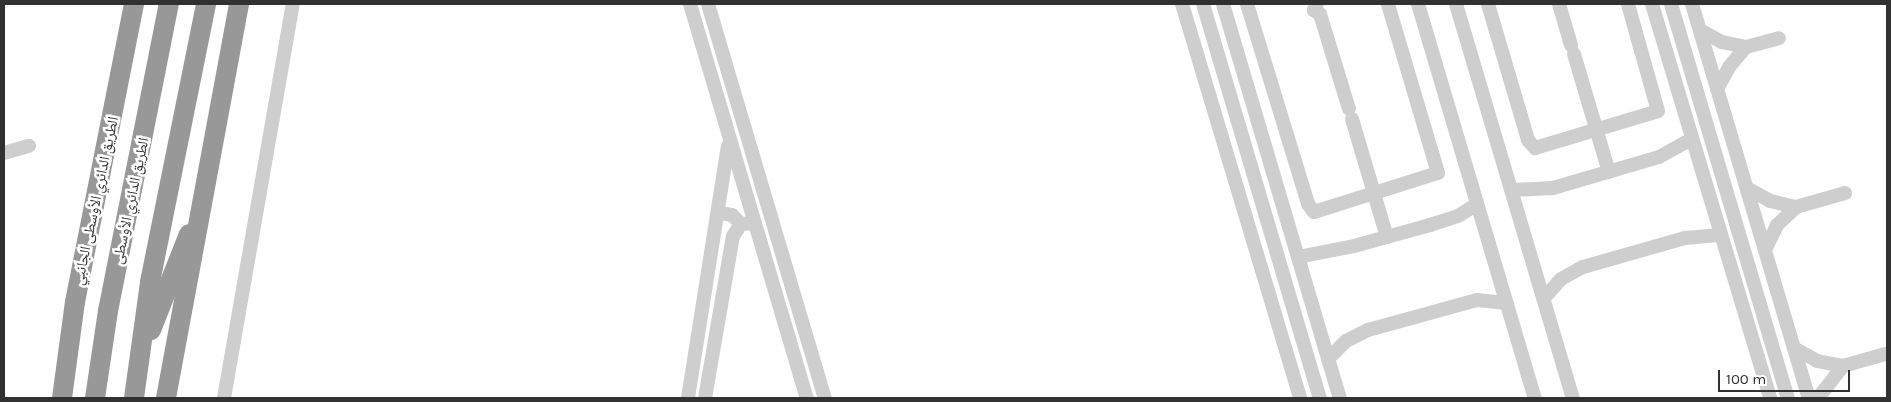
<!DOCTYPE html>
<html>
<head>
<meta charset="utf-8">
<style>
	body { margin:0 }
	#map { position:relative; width:1891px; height:402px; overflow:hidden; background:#fff; font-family:Karla,"Noto Naskh Arabic",sans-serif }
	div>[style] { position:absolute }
	.minor>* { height:14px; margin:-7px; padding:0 7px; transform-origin:7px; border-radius:7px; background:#cecece }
	.highway>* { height:20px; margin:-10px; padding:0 10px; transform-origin:10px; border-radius:10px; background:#989898 }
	span { translate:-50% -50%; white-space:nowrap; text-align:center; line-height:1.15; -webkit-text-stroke:5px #fff; paint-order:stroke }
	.street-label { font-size:15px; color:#313131 }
	.frame { position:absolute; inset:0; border:5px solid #313131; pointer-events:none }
	.scale { position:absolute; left:1718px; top:370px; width:132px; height:22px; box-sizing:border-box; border:2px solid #313131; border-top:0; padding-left:6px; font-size:15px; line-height:18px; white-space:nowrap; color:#313131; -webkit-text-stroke:4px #fff; paint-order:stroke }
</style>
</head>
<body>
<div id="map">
	<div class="minor">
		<div style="left:690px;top:4px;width:411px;rotate:73.5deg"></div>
		<div style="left:708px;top:4px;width:411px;rotate:73.5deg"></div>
		<div style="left:1182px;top:4px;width:411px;rotate:73.3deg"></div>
		<div style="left:1203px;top:4px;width:411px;rotate:73.5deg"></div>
		<div style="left:1223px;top:4px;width:411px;rotate:73.5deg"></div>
		<div style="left:1247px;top:4px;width:209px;rotate:73deg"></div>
		<div style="left:1308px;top:204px;width:10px;rotate:53deg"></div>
		<div style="left:1314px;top:212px;width:130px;rotate:-17.5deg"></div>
		<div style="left:1438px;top:173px;width:176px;rotate:-106.5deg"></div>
		<div style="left:1317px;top:4px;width:7px;rotate:117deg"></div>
		<div style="left:1314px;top:10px;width:7px;rotate:34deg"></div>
		<div style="left:1320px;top:14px;width:99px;rotate:73deg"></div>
		<div style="left:1418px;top:4px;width:411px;rotate:73.5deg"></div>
		<div style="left:1456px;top:4px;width:411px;rotate:73.5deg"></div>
		<div style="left:1488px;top:4px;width:142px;rotate:73.6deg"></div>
		<div style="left:1528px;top:140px;width:11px;rotate:49deg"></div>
		<div style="left:1535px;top:148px;width:128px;rotate:-16.7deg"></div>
		<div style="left:1658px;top:111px;width:111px;rotate:-105.7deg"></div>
		<div style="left:1559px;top:4px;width:43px;rotate:73.7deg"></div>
		<div style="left:1652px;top:4px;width:411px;rotate:73.3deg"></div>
		<div style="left:1671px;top:4px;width:411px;rotate:73.5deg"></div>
		<div style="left:1692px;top:4px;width:411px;rotate:73.5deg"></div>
		<div style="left:1700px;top:30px;width:25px;rotate:29deg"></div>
		<div style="left:1722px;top:42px;width:25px;rotate:12deg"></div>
		<div style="left:1746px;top:47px;width:34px;rotate:-15deg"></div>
		<div style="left:1574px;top:54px;width:123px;rotate:73.5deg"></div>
		<div style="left:1717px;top:89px;width:25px;rotate:-61deg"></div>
		<div style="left:1729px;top:67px;width:26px;rotate:-50deg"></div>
		<div style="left:1352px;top:119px;width:123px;rotate:73.5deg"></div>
		<div style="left:4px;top:153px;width:26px;rotate:-16deg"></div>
		<div style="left:1747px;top:188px;width:26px;rotate:29deg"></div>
		<div style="left:1770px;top:201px;width:27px;rotate:13deg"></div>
		<div style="left:1512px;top:190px;width:41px;rotate:-2.8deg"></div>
		<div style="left:1553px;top:188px;width:110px;rotate:-16.3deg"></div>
		<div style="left:1659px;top:157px;width:38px;rotate:-29deg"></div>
		<div style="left:720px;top:213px;width:12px;rotate:9deg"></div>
		<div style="left:732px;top:215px;width:13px;rotate:45deg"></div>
		<div style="left:1765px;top:250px;width:28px;rotate:-64deg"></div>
		<div style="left:1777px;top:225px;width:26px;rotate:-43deg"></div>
		<div style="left:1796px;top:207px;width:51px;rotate:-15.9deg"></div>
		<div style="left:1298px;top:257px;width:57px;rotate:-11.1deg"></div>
		<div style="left:1354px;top:246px;width:79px;rotate:-15.4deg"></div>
		<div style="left:1430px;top:225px;width:29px;rotate:-18deg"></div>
		<div style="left:1458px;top:216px;width:22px;rotate:-32deg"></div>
		<div style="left:1544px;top:298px;width:25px;rotate:-48deg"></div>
		<div style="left:1561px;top:279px;width:25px;rotate:-29deg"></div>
		<div style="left:1583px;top:267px;width:106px;rotate:-15.9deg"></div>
		<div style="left:1685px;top:238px;width:36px;rotate:-5deg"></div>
		<div style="left:1794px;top:348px;width:26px;rotate:29deg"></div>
		<div style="left:1817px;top:361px;width:26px;rotate:11deg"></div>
		<div style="left:1843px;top:366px;width:44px;rotate:-15.9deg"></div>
		<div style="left:1328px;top:359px;width:25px;rotate:-45deg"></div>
		<div style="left:1346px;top:341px;width:25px;rotate:-27deg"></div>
		<div style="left:1368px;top:330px;width:113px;rotate:-15.4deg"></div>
		<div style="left:1477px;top:300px;width:30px;rotate:6deg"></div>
		<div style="left:224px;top:398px;width:400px;rotate:-80.1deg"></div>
		<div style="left:688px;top:398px;width:255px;rotate:-81deg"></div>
		<div style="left:705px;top:398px;width:164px;rotate:-80.2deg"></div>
		<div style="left:733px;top:236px;width:14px;rotate:-56deg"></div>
		<div style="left:741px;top:224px;width:14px;rotate:-4deg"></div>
		<div style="left:1818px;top:398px;width:41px;rotate:-52deg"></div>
	</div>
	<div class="highway">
		<div style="left:151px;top:330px;width:103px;rotate:-68.4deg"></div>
		<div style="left:62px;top:398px;width:97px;rotate:-82.3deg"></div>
		<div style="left:75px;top:302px;width:304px;rotate:-78.8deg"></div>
		<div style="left:95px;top:398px;width:88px;rotate:-81.5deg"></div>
		<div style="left:108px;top:311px;width:313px;rotate:-78.8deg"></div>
		<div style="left:134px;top:398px;width:117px;rotate:-82.1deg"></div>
		<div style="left:150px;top:282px;width:284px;rotate:-78.6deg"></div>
		<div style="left:166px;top:398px;width:401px;rotate:-79.5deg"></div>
	</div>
	<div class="street-label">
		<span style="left:96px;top:201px;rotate:-78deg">الطريق الدائري الأوسطى الجانبي</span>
		<span style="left:131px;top:201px;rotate:-78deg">الطريق الدائري الأوسطى</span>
	</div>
	<div class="frame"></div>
	<div class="scale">100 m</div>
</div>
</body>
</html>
